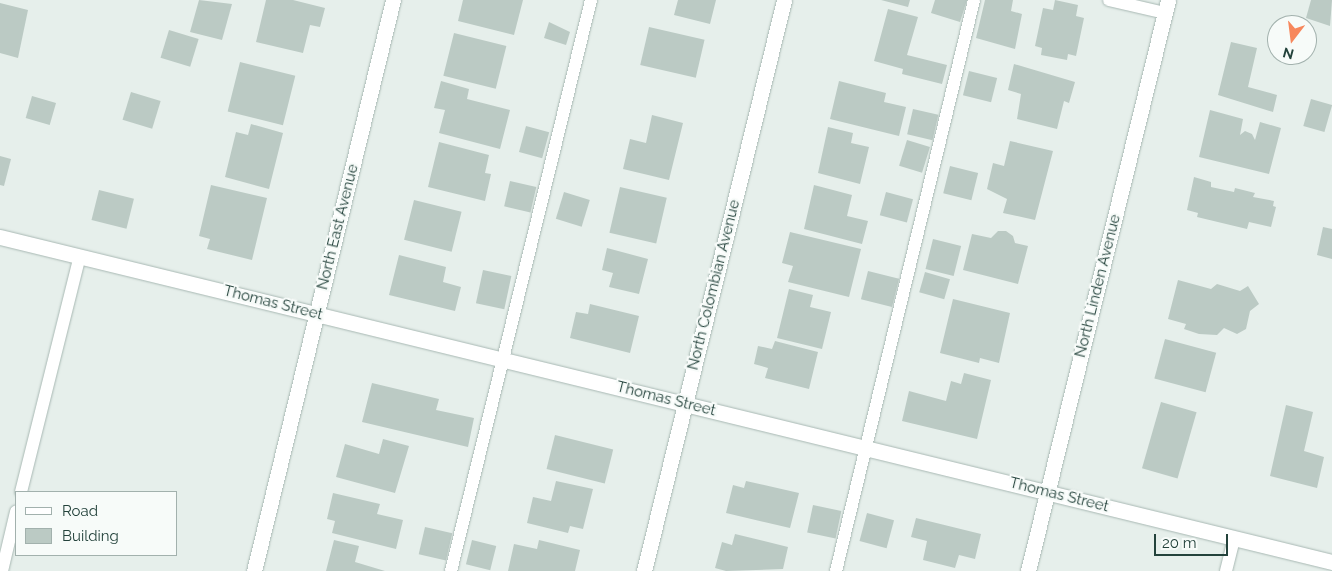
<!DOCTYPE html>
<html>
<head>
<meta charset="utf-8">
<style>
	body { margin:0 }
	#map { position:relative; width:1332px; height:571px; overflow:hidden; background:#e6efeb; font-family:Raleway,sans-serif }
	div>[style] { position:absolute }
	.building>* { inset:0; background:#bbcac4; transform-origin:0 0 }
	.roads { filter:drop-shadow(0 0 1px #a8b8b3) drop-shadow(0 0 1px #a8b8b3) }
	.service>* { height:12px; margin:-6px; padding:0 6px; transform-origin:6px; border-radius:6px; background:#fff }
	.minor>* { height:15px; margin:-7.5px; padding:0 7.5px; transform-origin:7.5px; border-radius:7.5px; background:#fff }
	span { translate:-50% -50%; white-space:nowrap; text-align:center; line-height:1.15; -webkit-text-stroke:4.5px #f7fbf9; paint-order:stroke }
	.street-label { font-size:15px; color:#23423b }
	.legend { position:absolute; left:15px; top:491px; width:162px; height:65px; box-sizing:border-box; background:#f7fbf9; border:1px solid #a2b1ad; margin:0; padding:6px 9px; list-style:none; font-size:15px; color:#23423b }
	.legend li { display:flex; align-items:center; gap:10px; height:25px }
	.legend b { width:25px; border:1px solid #a2b1ad }
	.north { position:absolute; left:1267px; top:15px; width:50px; height:50px; box-sizing:border-box; background:#f7fbf9; border:1px solid #a2b1ad; border-radius:50%; rotate:195deg; font-size:14px; font-weight:700; line-height:20px; text-align:center; color:#23423b }
	.north::after { content:''; display:block; margin:auto; width:18px; height:22px; background:#f7875c; clip-path:polygon(50% 0,100% 100%,50% 72%,0 100%) }
	.scale { position:absolute; left:1154px; top:534px; width:74px; height:22px; box-sizing:border-box; border:2px solid #23423b; border-top:0; padding-left:6px; font-size:15px; line-height:18px; white-space:nowrap; color:#23423b; -webkit-text-stroke:4px #f7fbf9; paint-order:stroke }
</style>
</head>
<body>
<div id="map">
	<div class="building">
		<div style="clip-path:polygon(199px 0,232px 4px,222px 40px,190px 32px)"></div>
		<div style="clip-path:polygon(266px 0,293px 0,325px 8px,320px 27px,310px 25px,303px 53px,256px 42px)"></div>
		<div style="clip-path:polygon(463px 0,523px 0,514px 35px,458px 21px)"></div>
		<div style="clip-path:polygon(678px 0,716px 0,710px 24px,674px 15px)"></div>
		<div style="clip-path:polygon(881px 0,910px 0,908px 7px)"></div>
		<div style="clip-path:polygon(935px 0,967px 0,960px 22px,931px 13px)"></div>
		<div style="clip-path:polygon(985px 0,1013px 0,1011px 11px,1022px 14px,1015px 49px,976px 38px)"></div>
		<div style="clip-path:polygon(1055px 0,1078px 5px,1076px 16px,1084px 18px,1076px 56px,1068px 54px,1067px 60px,1041px 55px,1042px 48px,1035px 46px,1043px 8px,1053px 10px)"></div>
		<div style="clip-path:polygon(1311px 0,1332px 0,1330px 26px,1306px 18px)"></div>
		<div style="clip-path:polygon(0 3px,28px 10px,18px 58px,0 53px)"></div>
		<div style="clip-path:polygon(888px 9px,918px 17px,907px 55px,947px 65px,942px 84px,902px 74px,903px 69px,874px 61px)"></div>
		<div style="clip-path:polygon(549px 22px,570px 32px,566px 45px,544px 38px)"></div>
		<div style="left:649px;top:27px;width:57px;height:39px;rotate:13deg"></div>
		<div style="left:169px;top:30px;width:31px;height:29px;rotate:17deg"></div>
		<div style="left:454px;top:33px;width:54px;height:44px;rotate:14deg"></div>
		<div style="clip-path:polygon(1231px 42px,1257px 48px,1248px 87px,1277px 95px,1273px 112px,1218px 95px)"></div>
		<div style="left:240px;top:62px;width:57px;height:51px;rotate:14deg"></div>
		<div style="clip-path:polygon(1014px 64px,1075px 82px,1069px 103px,1064px 101px,1057px 129px,1017px 119px,1021px 94px,1008px 90px)"></div>
		<div style="left:969px;top:71px;width:29px;height:25px;rotate:14deg"></div>
		<div style="clip-path:polygon(441px 81px,469px 89px,467px 99px,510px 110px,500px 149px,439px 133px,445px 110px,434px 108px)"></div>
		<div style="clip-path:polygon(839px 81px,886px 93px,884px 102px,906px 107px,899px 136px,830px 119px)"></div>
		<div style="left:131px;top:92px;width:31px;height:29px;rotate:17deg"></div>
		<div style="left:32px;top:96px;width:25px;height:23px;rotate:16deg"></div>
		<div style="left:1311px;top:99px;width:22px;height:28px;rotate:16deg"></div>
		<div style="left:913px;top:109px;width:26px;height:26px;rotate:13deg"></div>
		<div style="clip-path:polygon(1210px 110px,1243px 119px,1240px 135px,1245px 131px,1252px 134px,1255px 140px,1260px 122px,1281px 128px,1269px 174px,1199px 157px)"></div>
		<div style="clip-path:polygon(652px 115px,683px 123px,669px 180px,623px 169px,630px 139px,646px 143px)"></div>
		<div style="clip-path:polygon(251px 124px,283px 133px,269px 189px,225px 177px,236px 132px,248px 135px)"></div>
		<div style="left:526px;top:126px;width:24px;height:27px;rotate:15deg"></div>
		<div style="clip-path:polygon(828px 127px,853px 133px,851px 143px,869px 147px,860px 184px,818px 173px)"></div>
		<div style="left:907px;top:140px;width:24px;height:27px;rotate:17deg"></div>
		<div style="clip-path:polygon(1010px 141px,1053px 151px,1035px 220px,1003px 213px,1007px 199px,987px 189px,993px 163px,1004px 166px)"></div>
		<div style="clip-path:polygon(439px 142px,489px 155px,485px 173px,491px 174px,485px 201px,428px 187px)"></div>
		<div style="clip-path:polygon(0 156px,11px 159px,4px 186px,0 185px)"></div>
		<div style="left:950px;top:166px;width:29px;height:28px;rotate:14deg"></div>
		<div style="clip-path:polygon(1194px 177px,1211px 182px,1211px 187px,1234px 192px,1235px 188px,1255px 193px,1253px 197px,1274px 201px,1273px 206px,1276px 207px,1271px 227px,1249px 222px,1247px 229px,1197px 217px,1198px 213px,1187px 210px)"></div>
		<div style="left:510px;top:181px;width:27px;height:26px;rotate:13deg"></div>
		<div style="clip-path:polygon(211px 185px,267px 198px,252px 260px,207px 249px,210px 239px,199px 236px)"></div>
		<div style="clip-path:polygon(814px 185px,852px 195px,847px 216px,868px 221px,862px 244px,804px 229px)"></div>
		<div style="left:620px;top:187px;width:48px;height:47px;rotate:13deg"></div>
		<div style="left:99px;top:190px;width:36px;height:31px;rotate:14deg"></div>
		<div style="left:564px;top:192px;width:27px;height:28px;rotate:17deg"></div>
		<div style="left:886px;top:192px;width:28px;height:24px;rotate:15deg"></div>
		<div style="left:414px;top:200px;width:49px;height:41px;rotate:14deg"></div>
		<div style="clip-path:polygon(1323px 227px,1332px 229px,1332px 259px,1317px 255px)"></div>
		<div style="clip-path:polygon(998px 231px,1006px 231px,1013px 236px,1015px 243px,1028px 246px,1018px 284px,963px 270px,972px 234px,991px 238px)"></div>
		<div style="clip-path:polygon(790px 232px,861px 249px,849px 297px,788px 282px,793px 266px,782px 263px)"></div>
		<div style="left:933px;top:239px;width:29px;height:31px;rotate:14deg"></div>
		<div style="clip-path:polygon(607px 248px,648px 259px,639px 294px,609px 287px,613px 273px,602px 270px)"></div>
		<div style="clip-path:polygon(399px 255px,446px 267px,443px 282px,461px 287px,455px 311px,389px 295px)"></div>
		<div style="left:483px;top:270px;width:29px;height:34px;rotate:12deg"></div>
		<div style="left:868px;top:271px;width:32px;height:29px;rotate:14deg"></div>
		<div style="left:925px;top:272px;width:26px;height:21px;rotate:16deg"></div>
		<div style="clip-path:polygon(1178px 280px,1211px 289px,1217px 284px,1240px 291px,1248px 286px,1259px 304px,1250px 311px,1246px 329px,1237px 334px,1224px 328px,1217px 335px,1199px 334px,1184px 329px,1186px 324px,1168px 319px)"></div>
		<div style="clip-path:polygon(789px 289px,813px 295px,810px 307px,831px 312px,822px 349px,777px 338px)"></div>
		<div style="clip-path:polygon(953px 299px,1010px 313px,999px 363px,980px 358px,979px 363px,940px 353px)"></div>
		<div style="clip-path:polygon(590px 304px,639px 316px,630px 353px,570px 338px,576px 312px,588px 314px)"></div>
		<div style="left:1165px;top:339px;width:53px;height:41px;rotate:15deg"></div>
		<div style="clip-path:polygon(775px 341px,818px 352px,809px 389px,765px 378px,768px 368px,754px 364px,758px 346px,772px 349px)"></div>
		<div style="clip-path:polygon(964px 373px,991px 380px,977px 439px,902px 421px,909px 391px,946px 401px,951px 381px,961px 384px)"></div>
		<div style="clip-path:polygon(372px 383px,439px 399px,436px 410px,474px 418px,468px 447px,362px 422px)"></div>
		<div style="left:1161px;top:402px;width:37px;height:69px;rotate:16deg"></div>
		<div style="clip-path:polygon(1286px 405px,1313px 412px,1304px 451px,1324px 457px,1317px 488px,1270px 476px)"></div>
		<div style="left:555px;top:435px;width:60px;height:35px;rotate:14deg"></div>
		<div style="clip-path:polygon(383px 439px,409px 446px,395px 493px,336px 477px,345px 444px,379px 454px)"></div>
		<div style="clip-path:polygon(556px 481px,593px 489px,583px 529px,570px 526px,568px 533px,527px 523px,533px 497px,551px 501px)"></div>
		<div style="clip-path:polygon(746px 481px,799px 493px,790px 528px,726px 513px,733px 485px,744px 488px)"></div>
		<div style="clip-path:polygon(333px 493px,380px 504px,377px 514px,403px 520px,396px 549px,332px 533px,335px 521px,327px 519px)"></div>
		<div style="left:813px;top:505px;width:29px;height:28px;rotate:12deg"></div>
		<div style="left:867px;top:513px;width:28px;height:29px;rotate:15deg"></div>
		<div style="clip-path:polygon(916px 518px,981px 534px,975px 559px,959px 555px,955px 568px,923px 560px,927px 541px,911px 537px)"></div>
		<div style="left:425px;top:527px;width:28px;height:28px;rotate:13deg"></div>
		<div style="clip-path:polygon(735px 534px,788px 547px,783px 569px,726px 571px,715px 568px,722px 542px,732px 545px)"></div>
		<div style="clip-path:polygon(334px 540px,359px 546px,355px 562px,385px 571px,326px 571px)"></div>
		<div style="left:472px;top:540px;width:25px;height:25px;rotate:14deg"></div>
		<div style="clip-path:polygon(539px 540px,580px 550px,575px 571px,508px 571px,514px 544px,537px 549px)"></div>
	</div>
	<div class="roads">
		<div class="service">
			<div style="left:1109px;top:0;width:57px;rotate:13.1deg"></div>
			<div style="left:21px;top:492px;width:243px;rotate:-76deg"></div>
			<div style="left:2px;top:571px;width:61px;rotate:-76.7deg"></div>
			<div style="left:451px;top:571px;width:588px;rotate:-76.22deg"></div>
			<div style="left:836px;top:571px;width:587px;rotate:-76.41deg"></div>
			<div style="left:1226px;top:571px;width:34px;rotate:-76deg"></div>
		</div>
		<div class="minor">
			<div style="left:0;top:237px;width:1371px;rotate:13.71deg"></div>
			<div style="left:254px;top:571px;width:588px;rotate:-76.32deg"></div>
			<div style="left:644px;top:571px;width:588px;rotate:-76.22deg"></div>
			<div style="left:1028px;top:571px;width:588px;rotate:-76.22deg"></div>
		</div>
	</div>
	<div class="street-label">
		<span style="left:338px;top:227px;rotate:-76deg">North East Avenue</span>
		<span style="left:714px;top:285px;rotate:-76deg">North Colombian Avenue</span>
		<span style="left:1098px;top:286px;rotate:-76deg">North Linden Avenue</span>
		<span style="left:273px;top:303px;rotate:14deg">Thomas Street</span>
		<span style="left:666px;top:399px;rotate:14deg">Thomas Street</span>
		<span style="left:1059px;top:495px;rotate:14deg">Thomas Street</span>
	</div>
	<ul class="legend">
	<li><b style="height:6px;background:#fff"></b>Road</li>
	<li><b style="height:14px;background:#bbcac4"></b>Building</li>
	</ul>
	<div class="north">N</div>
	<div class="scale">20 m</div>
</div>
</body>
</html>
